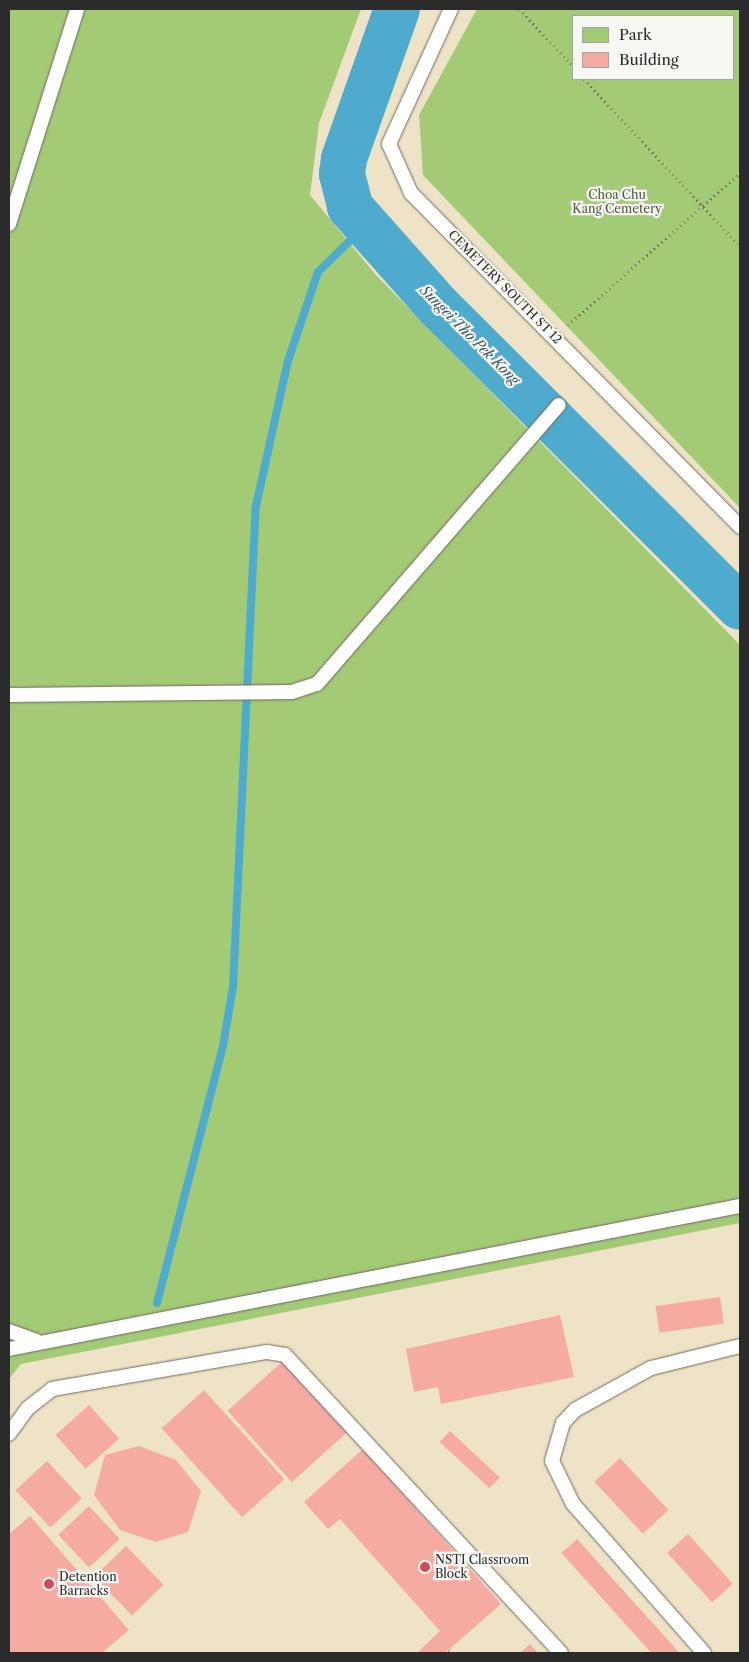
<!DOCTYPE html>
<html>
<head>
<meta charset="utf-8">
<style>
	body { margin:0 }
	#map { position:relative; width:749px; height:1662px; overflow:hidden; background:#eee3c6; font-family:"Libre Caslon Text",serif }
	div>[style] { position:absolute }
	.green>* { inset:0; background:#a3ca75 }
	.stream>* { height:8px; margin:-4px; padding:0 4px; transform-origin:4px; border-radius:4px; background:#4fabcd }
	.river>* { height:46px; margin:-23px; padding:0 23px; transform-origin:23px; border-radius:23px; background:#4fabcd }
	.building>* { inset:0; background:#f6aba2; transform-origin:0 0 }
	.path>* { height:3px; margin-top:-1.5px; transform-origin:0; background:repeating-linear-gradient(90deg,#6f6b61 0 1px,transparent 0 5px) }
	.roads { filter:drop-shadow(0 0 1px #6f6b61) drop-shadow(0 0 1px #6f6b61) }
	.service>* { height:14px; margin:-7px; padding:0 7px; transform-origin:7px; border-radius:7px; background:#fff }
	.dots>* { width:14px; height:14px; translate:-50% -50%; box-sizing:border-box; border:2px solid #f6f6f2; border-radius:50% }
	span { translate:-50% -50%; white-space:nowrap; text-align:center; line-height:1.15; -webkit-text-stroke:4.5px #f6f6f2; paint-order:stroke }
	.park-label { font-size:12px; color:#4f5b41 }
	.street-label { font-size:12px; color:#2b2b2b }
	.poi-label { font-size:12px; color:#2b2b2b }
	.left { translate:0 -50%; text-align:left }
	.water-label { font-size:14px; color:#385864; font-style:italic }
	.frame { position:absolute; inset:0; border:10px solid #2b2b2b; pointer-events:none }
	.legend { position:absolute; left:572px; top:15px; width:162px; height:65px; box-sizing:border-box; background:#f6f6f2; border:1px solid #a5a5a2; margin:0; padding:6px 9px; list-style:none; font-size:15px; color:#2b2b2b }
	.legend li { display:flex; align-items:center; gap:10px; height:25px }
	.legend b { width:25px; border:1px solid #a5a5a2 }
</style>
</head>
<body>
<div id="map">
	<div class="green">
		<div style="clip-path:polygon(9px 9px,361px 9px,319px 123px,310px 195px,376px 275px,740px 645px,740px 1223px,21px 1364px,9px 1379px)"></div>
		<div style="clip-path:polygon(evenodd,477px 9px,740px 9px,740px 508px,423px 175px,419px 115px,477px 9px,573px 16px,733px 16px,733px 79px,573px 79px,573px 16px)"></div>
	</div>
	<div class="stream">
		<div style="left:157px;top:1303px;width:265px;rotate:-75.6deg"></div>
		<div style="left:223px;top:1046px;width:60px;rotate:-80.4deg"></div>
		<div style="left:233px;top:987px;width:482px;rotate:-87.3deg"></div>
		<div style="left:256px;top:506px;width:148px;rotate:-77.6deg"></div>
		<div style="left:288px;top:361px;width:94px;rotate:-71.4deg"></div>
		<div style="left:318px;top:272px;width:66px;rotate:-44.4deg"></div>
	</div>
	<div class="river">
		<div style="left:397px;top:9px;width:159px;rotate:109.5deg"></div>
		<div style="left:344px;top:159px;width:15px;rotate:98deg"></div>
		<div style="left:342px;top:174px;width:34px;rotate:76deg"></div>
		<div style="left:350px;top:207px;width:132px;rotate:48.4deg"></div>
		<div style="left:438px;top:306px;width:426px;rotate:44.9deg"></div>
	</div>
	<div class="building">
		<div style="left:720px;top:1297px;width:27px;height:65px;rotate:82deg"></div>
		<div style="clip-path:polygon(560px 1315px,574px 1377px,441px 1404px,438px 1387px,414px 1392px,406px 1349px)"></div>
		<div style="left:284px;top:1360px;width:96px;height:76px;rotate:48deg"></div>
		<div style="left:204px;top:1390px;width:120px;height:57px;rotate:48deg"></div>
		<div style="left:89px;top:1405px;width:45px;height:45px;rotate:48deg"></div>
		<div style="left:450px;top:1431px;width:68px;height:15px;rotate:43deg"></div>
		<div style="clip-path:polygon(139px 1446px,176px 1460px,201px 1491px,188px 1532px,156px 1542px,120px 1530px,94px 1495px,105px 1455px)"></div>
		<div style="clip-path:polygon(363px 1449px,501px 1604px,445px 1653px,417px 1653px,440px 1631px,340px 1519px,328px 1529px,304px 1502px)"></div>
		<div style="left:620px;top:1458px;width:71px;height:35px;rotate:47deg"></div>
		<div style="left:47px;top:1461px;width:51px;height:43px;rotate:47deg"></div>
		<div style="left:89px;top:1506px;width:45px;height:42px;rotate:47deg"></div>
		<div style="clip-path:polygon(30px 1516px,129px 1630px,102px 1653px,9px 1653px,9px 1534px)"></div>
		<div style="left:688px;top:1534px;width:67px;height:28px;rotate:48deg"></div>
		<div style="left:577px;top:1539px;width:152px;height:21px;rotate:48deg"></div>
		<div style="left:126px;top:1546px;width:54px;height:44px;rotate:46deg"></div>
		<div style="clip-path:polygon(530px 1644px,538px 1653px,520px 1653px)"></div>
	</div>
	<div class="path">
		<div style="left:519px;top:9px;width:79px;rotate:46.5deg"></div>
		<div style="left:584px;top:79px;width:229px;rotate:47deg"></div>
		<div style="left:568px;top:325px;width:230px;rotate:-41.5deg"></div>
		<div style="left:449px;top:1650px;width:4px;rotate:45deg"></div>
	</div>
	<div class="roads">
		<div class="service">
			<div style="left:451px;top:9px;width:149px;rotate:114.7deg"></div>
			<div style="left:389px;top:144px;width:54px;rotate:65.8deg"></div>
			<div style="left:411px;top:193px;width:469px;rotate:45.4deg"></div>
			<div style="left:9px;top:224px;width:225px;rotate:-72.4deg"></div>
			<div style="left:9px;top:695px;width:283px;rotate:-0.6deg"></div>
			<div style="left:292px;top:692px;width:26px;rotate:-18deg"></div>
			<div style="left:317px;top:684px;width:369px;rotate:-49.1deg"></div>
			<div style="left:9px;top:1331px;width:29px;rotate:20deg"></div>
			<div style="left:9px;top:1349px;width:745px;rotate:-11.07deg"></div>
			<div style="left:9px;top:1434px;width:32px;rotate:-54deg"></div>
			<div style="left:28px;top:1408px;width:31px;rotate:-38deg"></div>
			<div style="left:52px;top:1389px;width:218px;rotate:-9.8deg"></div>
			<div style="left:267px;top:1352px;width:18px;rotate:9deg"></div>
			<div style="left:285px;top:1355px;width:406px;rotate:47.2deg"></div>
			<div style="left:704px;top:1653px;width:198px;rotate:-131.3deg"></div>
			<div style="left:573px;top:1504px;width:48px;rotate:-116deg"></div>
			<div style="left:552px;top:1461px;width:40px;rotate:-74deg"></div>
			<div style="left:563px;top:1423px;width:18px;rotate:-47deg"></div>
			<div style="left:575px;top:1410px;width:87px;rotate:-28.9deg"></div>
			<div style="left:651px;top:1368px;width:92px;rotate:-13.9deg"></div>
		</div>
	</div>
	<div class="dots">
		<div style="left:425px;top:1567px;background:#d1495b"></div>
		<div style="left:49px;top:1584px;background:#d1495b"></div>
	</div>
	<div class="park-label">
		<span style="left:617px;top:202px">Choa Chu<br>Kang Cemetery</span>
	</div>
	<div class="street-label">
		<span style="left:505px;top:287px;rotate:45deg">CEMETERY SOUTH ST 12</span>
	</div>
	<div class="poi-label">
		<span class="left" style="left:435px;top:1567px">NSTI Classroom<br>Block</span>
		<span class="left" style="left:59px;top:1584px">Detention<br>Barracks</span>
	</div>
	<div class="water-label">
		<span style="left:470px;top:335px;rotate:45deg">Sungei Tho Pek Kong</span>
	</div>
	<div class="frame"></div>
	<ul class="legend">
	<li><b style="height:14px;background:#a3ca75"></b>Park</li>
	<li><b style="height:14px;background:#f6aba2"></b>Building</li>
	</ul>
</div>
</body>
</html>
